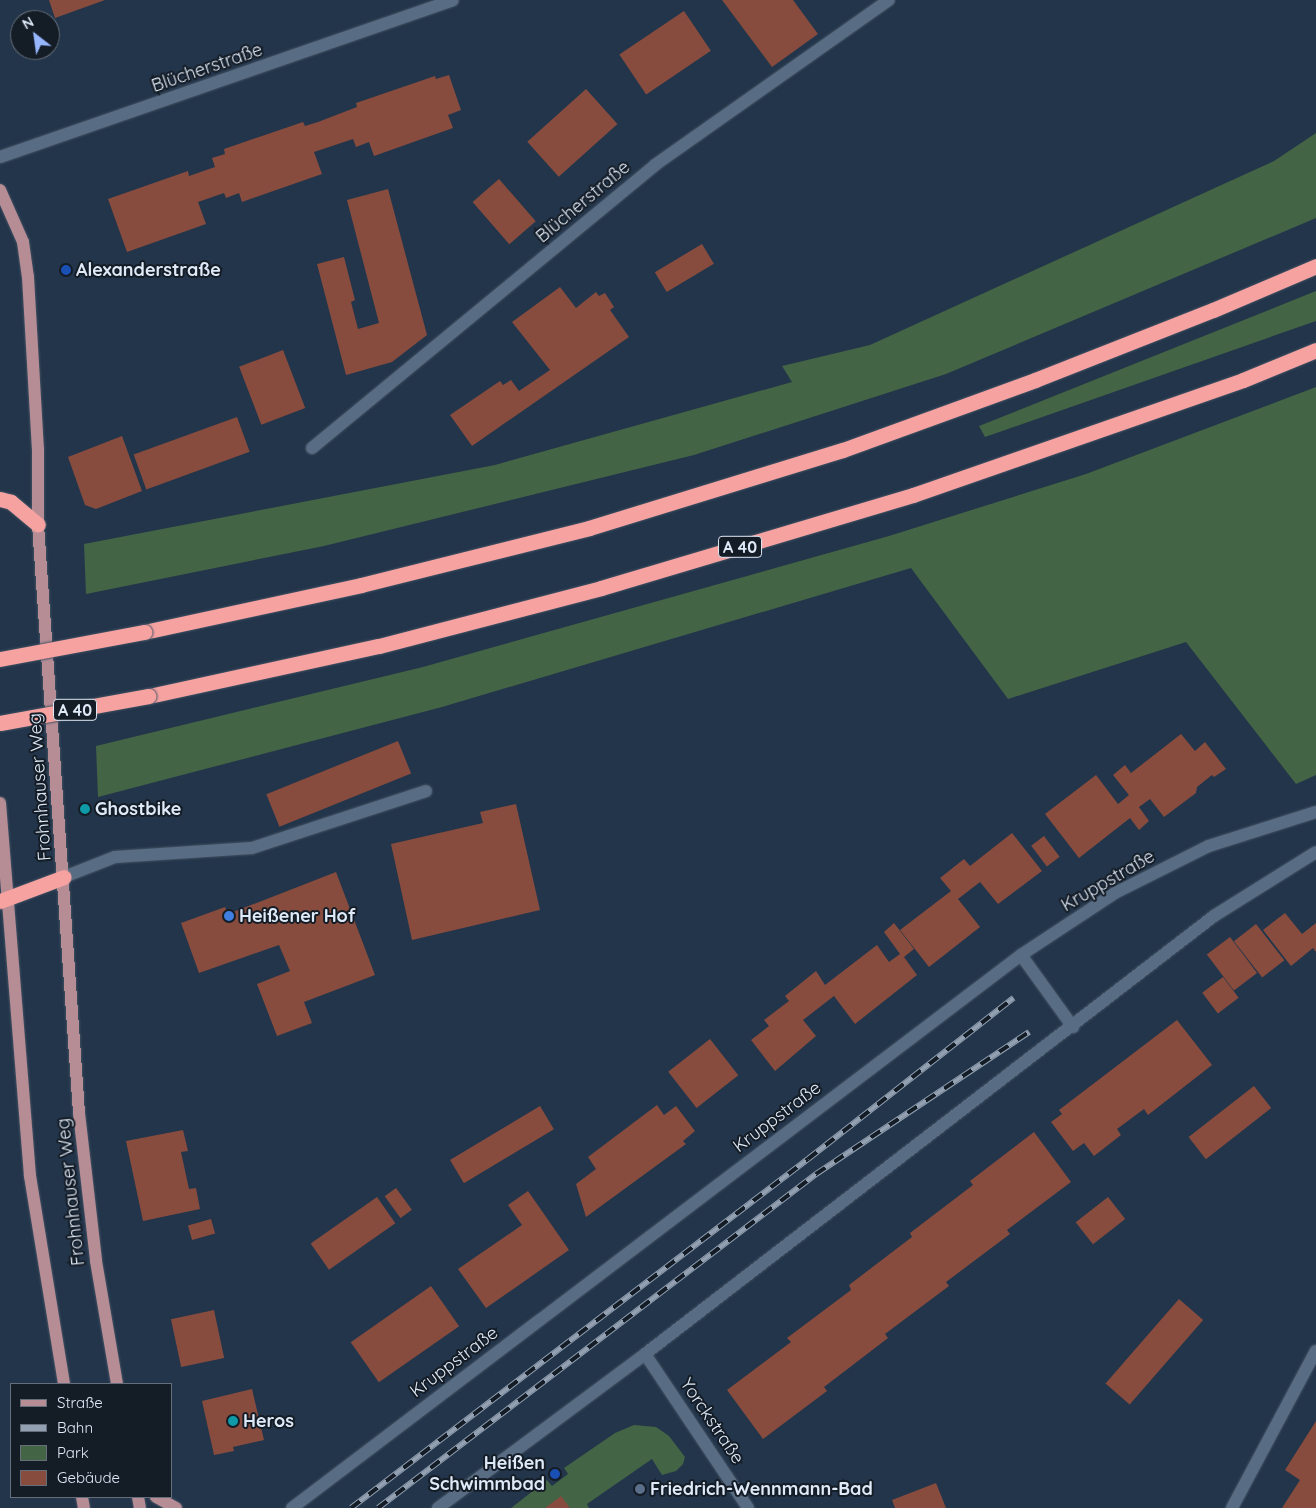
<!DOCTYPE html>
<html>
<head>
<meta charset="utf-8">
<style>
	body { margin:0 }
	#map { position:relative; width:1316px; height:1508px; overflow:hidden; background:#23354a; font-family:Quicksand,sans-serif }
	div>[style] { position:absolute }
	.green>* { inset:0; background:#436445 }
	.building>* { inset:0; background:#874c3e; transform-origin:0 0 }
	.roads { filter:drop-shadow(0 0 1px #435264) drop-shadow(0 0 1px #435264) }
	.minor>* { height:12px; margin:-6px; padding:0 6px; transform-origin:6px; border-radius:6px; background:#586c83 }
	.major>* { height:12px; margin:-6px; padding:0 6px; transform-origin:6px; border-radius:6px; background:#b68c95 }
	.highway>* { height:15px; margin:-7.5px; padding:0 7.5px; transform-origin:7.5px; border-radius:7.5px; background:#f5a2a1 }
	.rail>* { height:5.5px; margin-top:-2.75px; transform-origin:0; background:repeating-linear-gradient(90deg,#141c26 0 11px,#92a0b1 0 22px); box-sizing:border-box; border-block:1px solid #92a0b1 }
	.bridges { filter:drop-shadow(0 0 1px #435264) drop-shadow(0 0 1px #435264) }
	.highway-bridge>* { height:15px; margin:-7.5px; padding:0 7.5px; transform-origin:7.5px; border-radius:7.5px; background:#f5a2a1 }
	.dots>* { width:14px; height:14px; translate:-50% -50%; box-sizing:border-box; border:2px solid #141c26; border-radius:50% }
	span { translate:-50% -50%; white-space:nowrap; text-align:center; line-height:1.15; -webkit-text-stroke:4px #141c26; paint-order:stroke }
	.shield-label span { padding:1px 4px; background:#141c26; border:1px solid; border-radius:4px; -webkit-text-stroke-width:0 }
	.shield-label { font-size:16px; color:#dfeaf8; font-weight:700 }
	.street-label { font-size:18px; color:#dfeaf8 }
	.poi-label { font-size:18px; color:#dfeaf8; font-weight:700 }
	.left { translate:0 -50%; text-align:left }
	.right { translate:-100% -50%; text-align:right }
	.legend { position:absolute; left:10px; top:1383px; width:162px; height:115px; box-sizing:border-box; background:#141c26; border:1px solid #656e7a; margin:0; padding:6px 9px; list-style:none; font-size:15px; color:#dfeaf8 }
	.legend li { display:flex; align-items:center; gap:10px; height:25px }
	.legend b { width:25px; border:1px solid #656e7a }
	.north { position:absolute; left:10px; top:10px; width:50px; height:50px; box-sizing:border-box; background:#141c26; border:1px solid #656e7a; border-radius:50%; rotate:330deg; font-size:14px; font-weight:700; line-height:20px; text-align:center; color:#dfeaf8 }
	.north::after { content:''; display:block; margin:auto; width:18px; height:22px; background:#96b6fd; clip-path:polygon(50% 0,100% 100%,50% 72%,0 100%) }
</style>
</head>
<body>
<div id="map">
	<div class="green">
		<div style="clip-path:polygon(1316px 133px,1316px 218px,946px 374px,694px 455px,324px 546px,86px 594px,84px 544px,495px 465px,792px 382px,782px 366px,870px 345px,1274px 161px)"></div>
		<div style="clip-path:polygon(1316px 291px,1316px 321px,985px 437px,979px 426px)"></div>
		<div style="clip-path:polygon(1316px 387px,1316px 775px,1296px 784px,1186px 642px,1008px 699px,911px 568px,442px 707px,98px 797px,96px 746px,423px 667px,889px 536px,1086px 474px)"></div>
		<div style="clip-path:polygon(634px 1425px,656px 1427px,669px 1436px,685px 1457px,683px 1464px,676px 1471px,662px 1475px,652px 1459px,587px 1504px,589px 1508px,511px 1508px,547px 1480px,552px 1486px,568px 1474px,564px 1468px,615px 1433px)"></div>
	</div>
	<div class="building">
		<div style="clip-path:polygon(49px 0,105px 0,55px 18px)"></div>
		<div style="clip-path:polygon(722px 0,793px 0,818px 34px,772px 67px)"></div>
		<div style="left:684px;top:11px;width:48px;height:78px;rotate:56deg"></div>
		<div style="clip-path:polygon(449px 75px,461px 110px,448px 115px,453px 128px,374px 156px,369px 142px,356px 147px,353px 139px,314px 152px,322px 174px,242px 202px,239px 193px,226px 198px,224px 193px,198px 202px,206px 224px,127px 252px,108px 199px,188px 171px,189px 176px,215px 167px,212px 158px,225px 154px,224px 149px,303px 122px,305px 126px,318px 122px,357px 107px,356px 103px,435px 76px,436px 79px)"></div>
		<div style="left:586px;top:89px;width:47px;height:79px;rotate:48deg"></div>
		<div style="left:499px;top:179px;width:56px;height:35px;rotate:49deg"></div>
		<div style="clip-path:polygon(388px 189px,427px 335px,392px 362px,346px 375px,317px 264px,344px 257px,355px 300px,351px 302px,358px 329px,379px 323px,347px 200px)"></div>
		<div style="left:702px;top:244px;width:23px;height:55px;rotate:59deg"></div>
		<div style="clip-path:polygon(560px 287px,576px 308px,596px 292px,599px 296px,605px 293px,614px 307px,610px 310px,629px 337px,472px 446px,450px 415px,500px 381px,503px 385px,511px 380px,519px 391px,550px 370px,512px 322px)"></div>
		<div style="left:283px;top:350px;width:62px;height:47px;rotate:69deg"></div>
		<div style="left:237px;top:417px;width:37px;height:110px;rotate:70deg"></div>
		<div style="clip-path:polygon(122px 436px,142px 491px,96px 509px,85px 505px,68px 457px)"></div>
		<div style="clip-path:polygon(1181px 734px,1195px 751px,1205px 742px,1226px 769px,1214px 777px,1212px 775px,1197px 787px,1196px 793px,1164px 817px,1150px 799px,1139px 807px,1149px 821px,1139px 830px,1130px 818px,1079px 858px,1045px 814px,1096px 775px,1118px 804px,1129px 795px,1113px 775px,1125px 765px,1131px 773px)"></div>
		<div style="left:398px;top:741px;width:35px;height:142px;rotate:68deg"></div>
		<div style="clip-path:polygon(516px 804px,540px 910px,412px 940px,391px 844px,483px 823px,480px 812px)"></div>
		<div style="clip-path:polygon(1012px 833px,1042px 871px,998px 904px,980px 882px,958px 899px,980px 927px,929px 967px,900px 930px,951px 891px,940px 878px,964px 859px,970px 866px)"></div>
		<div style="left:1044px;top:836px;width:26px;height:16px;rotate:53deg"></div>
		<div style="clip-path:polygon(336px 872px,375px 975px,304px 1002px,312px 1023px,277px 1036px,257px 984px,290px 971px,279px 945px,199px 973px,181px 923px,225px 907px,228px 914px)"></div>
		<div style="clip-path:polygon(1285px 913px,1302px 934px,1316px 923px,1316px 952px,1313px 948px,1291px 966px,1263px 930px)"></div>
		<div style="clip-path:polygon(894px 923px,914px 949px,904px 957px,917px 975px,855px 1024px,834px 996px,803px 1020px,816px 1036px,775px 1071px,751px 1040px,769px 1026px,764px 1020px,789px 1001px,785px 996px,816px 971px,825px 985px,877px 945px,889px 962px,900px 954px,884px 932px)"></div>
		<div style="left:1256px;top:924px;width:46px;height:28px;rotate:52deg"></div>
		<div style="left:1230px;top:937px;width:45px;height:29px;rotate:53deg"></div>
		<div style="left:1223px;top:977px;width:26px;height:26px;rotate:53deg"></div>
		<div style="clip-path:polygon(1177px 1020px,1212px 1065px,1148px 1115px,1144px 1109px,1117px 1129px,1121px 1135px,1094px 1156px,1084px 1143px,1073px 1151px,1051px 1122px,1062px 1114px,1059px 1110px)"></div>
		<div style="left:710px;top:1039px;width:46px;height:53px;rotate:52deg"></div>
		<div style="left:1254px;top:1086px;width:28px;height:83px;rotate:52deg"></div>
		<div style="clip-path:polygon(657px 1105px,664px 1115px,676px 1106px,695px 1131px,683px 1141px,686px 1144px,586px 1217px,576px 1184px,596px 1169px,588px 1157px)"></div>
		<div style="left:540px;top:1106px;width:27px;height:105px;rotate:59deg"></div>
		<div style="clip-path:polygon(183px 1130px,188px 1151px,181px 1152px,189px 1189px,196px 1188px,200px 1209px,143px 1221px,126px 1141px)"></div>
		<div style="clip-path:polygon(1034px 1132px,1071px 1182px,1007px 1230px,1010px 1234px,946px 1282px,949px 1286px,885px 1334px,888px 1338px,824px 1387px,827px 1391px,763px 1439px,727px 1390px,791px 1342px,787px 1338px,851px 1290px,849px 1285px,912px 1237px,910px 1233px,973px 1185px,970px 1181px)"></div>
		<div style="left:396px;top:1188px;width:27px;height:14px;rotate:54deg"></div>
		<div style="clip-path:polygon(528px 1191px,569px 1250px,486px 1308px,458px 1269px,522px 1225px,508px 1205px)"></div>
		<div style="left:377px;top:1197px;width:32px;height:81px;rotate:55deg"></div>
		<div style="left:1108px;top:1197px;width:28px;height:41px;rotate:52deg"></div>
		<div style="left:211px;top:1219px;width:15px;height:24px;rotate:74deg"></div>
		<div style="left:431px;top:1286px;width:49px;height:98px;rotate:55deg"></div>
		<div style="left:1179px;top:1299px;width:32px;height:112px;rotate:41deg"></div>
		<div style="left:214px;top:1310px;width:49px;height:44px;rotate:78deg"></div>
		<div style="clip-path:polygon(252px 1389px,264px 1440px,233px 1447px,234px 1451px,214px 1455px,202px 1401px)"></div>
		<div style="clip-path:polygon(1316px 1421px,1316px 1508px,1282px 1508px,1300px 1480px,1285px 1470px)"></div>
		<div style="clip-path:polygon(936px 1483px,946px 1508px,895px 1508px,892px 1500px)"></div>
		<div style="clip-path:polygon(561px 1496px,570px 1508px,545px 1508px)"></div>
	</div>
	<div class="roads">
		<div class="minor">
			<div style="left:0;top:157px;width:479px;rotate:-19.1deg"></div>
			<div style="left:312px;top:448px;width:445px;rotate:-39.5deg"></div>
			<div style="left:655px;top:165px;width:286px;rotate:-35.2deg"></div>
			<div style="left:64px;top:877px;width:55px;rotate:-21.4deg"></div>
			<div style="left:115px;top:857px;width:137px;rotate:-3.8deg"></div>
			<div style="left:252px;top:848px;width:183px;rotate:-18.1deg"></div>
			<div style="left:1021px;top:955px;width:89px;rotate:54.2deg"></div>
			<div style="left:645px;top:1354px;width:185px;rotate:56.2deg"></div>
			<div style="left:292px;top:1508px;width:915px;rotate:-37.18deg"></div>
			<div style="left:1021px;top:955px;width:113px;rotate:-33.4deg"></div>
			<div style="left:1115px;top:893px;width:105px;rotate:-26.6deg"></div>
			<div style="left:1209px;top:846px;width:112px;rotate:-17.6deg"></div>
			<div style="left:438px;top:1508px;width:258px;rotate:-36.6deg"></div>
			<div style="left:645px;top:1354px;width:718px;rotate:-37.59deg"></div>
			<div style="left:1214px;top:916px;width:120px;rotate:-32.1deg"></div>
			<div style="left:1232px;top:1508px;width:178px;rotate:-61.9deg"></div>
		</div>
		<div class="major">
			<div style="left:0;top:190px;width:57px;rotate:66.1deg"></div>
			<div style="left:23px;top:242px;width:35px;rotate:82deg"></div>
			<div style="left:28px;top:277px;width:172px;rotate:86.7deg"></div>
			<div style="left:38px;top:449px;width:76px;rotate:90deg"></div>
			<div style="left:38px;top:525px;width:589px;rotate:86.01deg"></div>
			<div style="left:79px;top:1113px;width:149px;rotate:83.4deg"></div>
			<div style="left:96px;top:1261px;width:125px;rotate:80.3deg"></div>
			<div style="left:0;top:803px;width:374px;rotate:85.4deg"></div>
			<div style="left:30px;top:1176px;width:211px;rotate:80.7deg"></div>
			<div style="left:82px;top:1497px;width:11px;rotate:80deg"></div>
			<div style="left:138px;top:1497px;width:11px;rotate:80deg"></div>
			<div style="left:156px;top:1497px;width:23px;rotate:29deg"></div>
		</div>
		<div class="highway">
			<div style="left:0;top:499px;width:11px;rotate:15deg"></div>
			<div style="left:11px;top:502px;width:35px;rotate:40deg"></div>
			<div style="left:144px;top:632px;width:222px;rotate:-12.2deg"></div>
			<div style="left:361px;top:585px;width:235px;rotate:-14deg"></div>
			<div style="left:589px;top:528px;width:266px;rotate:-17.1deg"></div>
			<div style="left:843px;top:450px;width:204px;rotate:-20deg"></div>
			<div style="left:1035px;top:380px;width:191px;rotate:-21.5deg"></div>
			<div style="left:1213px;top:310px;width:112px;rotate:-23.1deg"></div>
			<div style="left:149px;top:696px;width:235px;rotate:-12.3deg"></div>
			<div style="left:379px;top:646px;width:229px;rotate:-14.6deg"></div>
			<div style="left:601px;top:588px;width:326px;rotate:-16.6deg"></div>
			<div style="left:913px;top:495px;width:349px;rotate:-19.2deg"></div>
			<div style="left:1243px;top:380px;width:79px;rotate:-22.3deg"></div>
			<div style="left:0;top:901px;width:68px;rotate:-20.6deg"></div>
		</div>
	</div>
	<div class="rail">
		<div style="left:351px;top:1508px;width:575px;rotate:-37.37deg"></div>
		<div style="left:808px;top:1159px;width:261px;rotate:-38.1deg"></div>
		<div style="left:378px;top:1508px;width:551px;rotate:-37.33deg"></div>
		<div style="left:816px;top:1174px;width:256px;rotate:-33.7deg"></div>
	</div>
	<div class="bridges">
		<div class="highway-bridge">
			<div style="left:0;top:659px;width:147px;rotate:-10.6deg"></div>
			<div style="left:0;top:723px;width:151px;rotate:-10.3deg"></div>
		</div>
	</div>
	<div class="dots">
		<div style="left:66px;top:270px;background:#1a4fb4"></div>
		<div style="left:85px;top:809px;background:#0f9aa8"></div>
		<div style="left:229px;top:916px;background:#3f7fe0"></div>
		<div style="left:233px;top:1421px;background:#0f9aa8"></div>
		<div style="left:555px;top:1474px;background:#1a4fb4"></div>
		<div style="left:640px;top:1489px;background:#5c6f8a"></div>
	</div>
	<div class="shield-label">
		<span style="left:740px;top:547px">A 40</span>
		<span style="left:75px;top:710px">A 40</span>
	</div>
	<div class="street-label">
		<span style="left:207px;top:68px;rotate:-19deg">Blücherstraße</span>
		<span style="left:583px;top:202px;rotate:-40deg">Blücherstraße</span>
		<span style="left:40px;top:787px;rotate:-94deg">Frohnhauser Weg</span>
		<span style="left:1108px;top:881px;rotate:-30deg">Kruppstraße</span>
		<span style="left:777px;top:1117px;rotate:-37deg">Kruppstraße</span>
		<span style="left:71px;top:1192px;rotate:-96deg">Frohnhauser Weg</span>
		<span style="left:454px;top:1362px;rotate:-37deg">Kruppstraße</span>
		<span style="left:712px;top:1421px;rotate:56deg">Yorckstraße</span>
	</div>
	<div class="poi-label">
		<span class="left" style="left:76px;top:270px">Alexanderstraße</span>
		<span class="left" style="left:95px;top:809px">Ghostbike</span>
		<span class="left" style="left:239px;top:916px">Heißener Hof</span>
		<span class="left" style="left:243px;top:1421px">Heros</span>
		<span class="right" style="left:545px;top:1474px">Heißen<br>Schwimmbad</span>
		<span class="left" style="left:650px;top:1489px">Friedrich-Wennmann-Bad</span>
	</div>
	<ul class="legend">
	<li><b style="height:6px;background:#b68c95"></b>Straße</li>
	<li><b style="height:6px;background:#92a0b1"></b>Bahn</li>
	<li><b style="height:14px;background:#436445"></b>Park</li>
	<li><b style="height:14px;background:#874c3e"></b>Gebäude</li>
	</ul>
	<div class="north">N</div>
</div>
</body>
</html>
